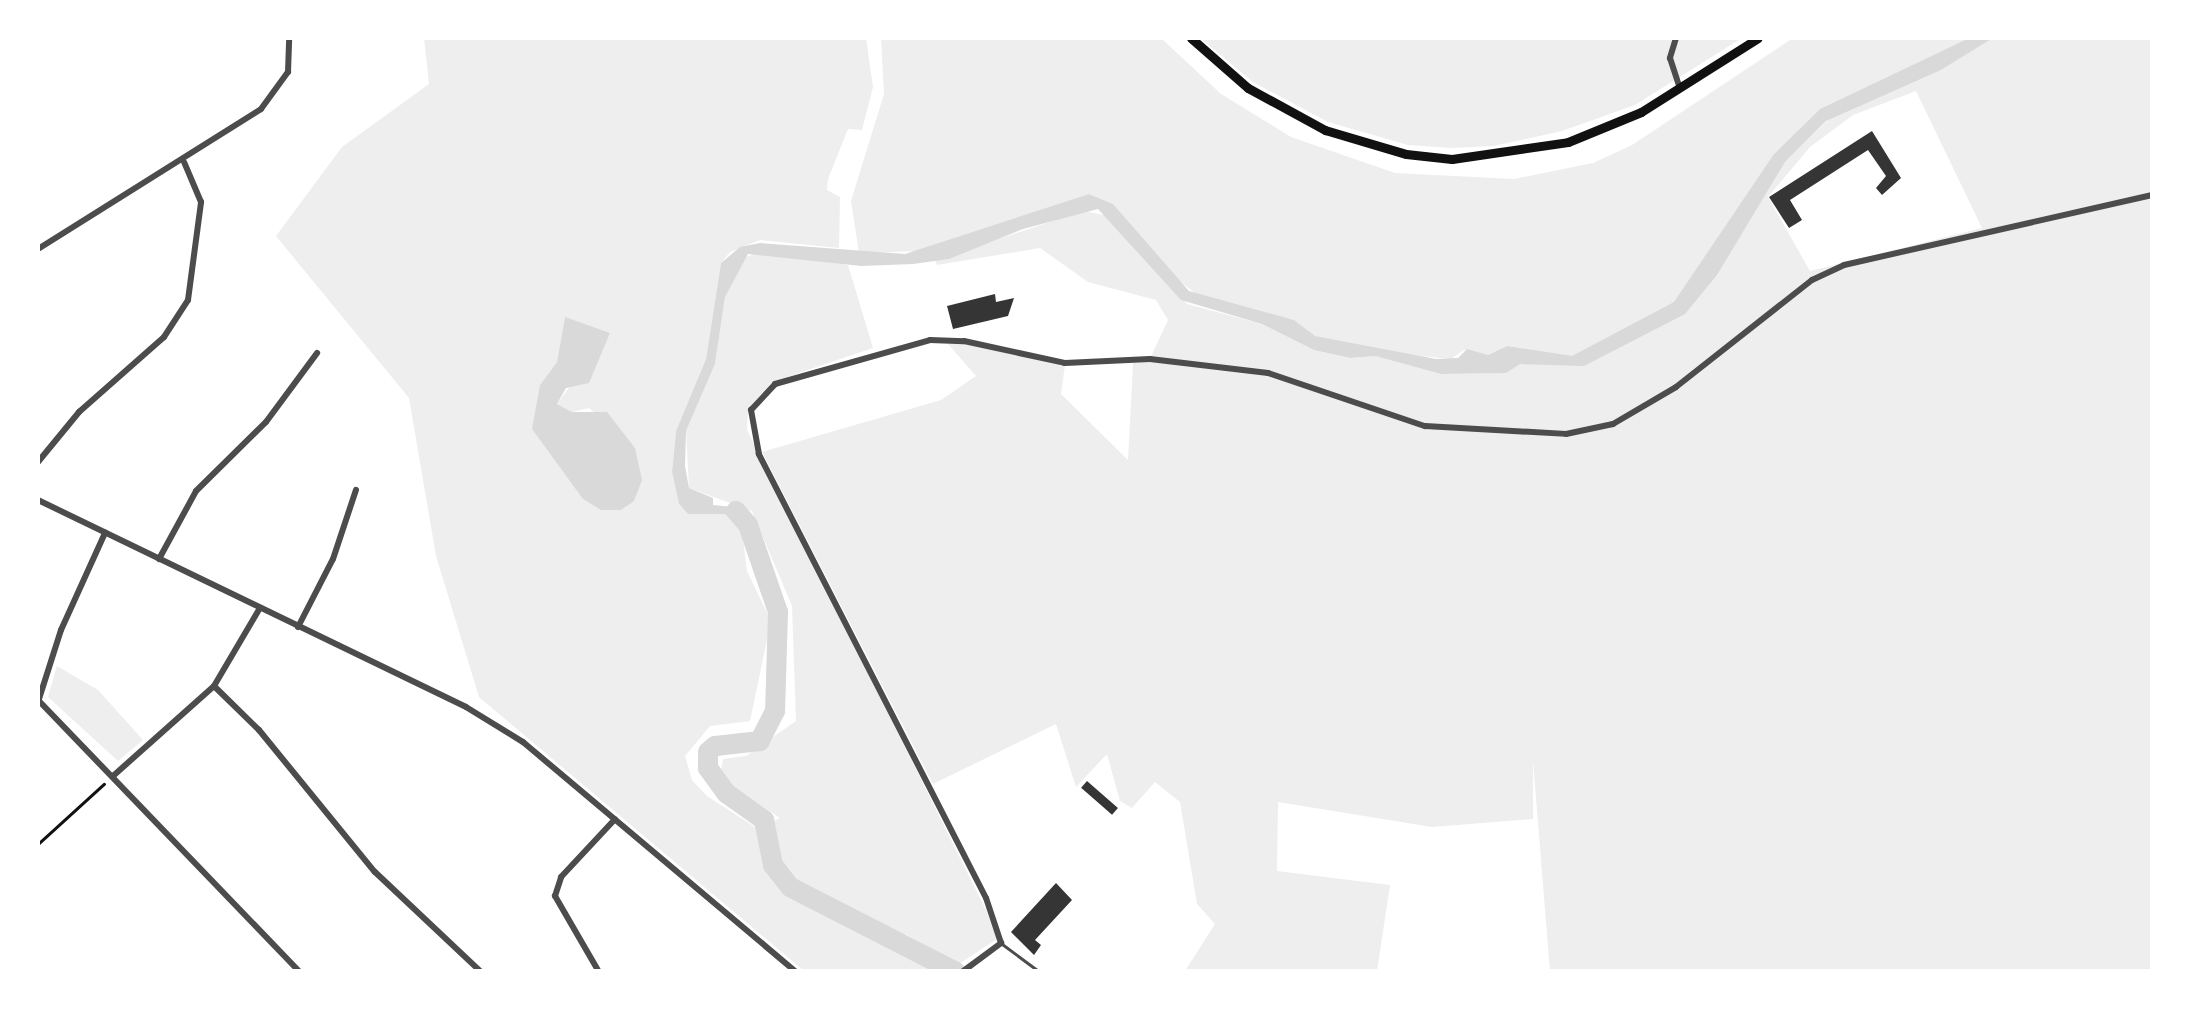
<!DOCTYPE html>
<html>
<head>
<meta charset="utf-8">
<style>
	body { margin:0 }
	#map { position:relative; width:2190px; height:1009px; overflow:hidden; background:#fff; font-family:Mulish,sans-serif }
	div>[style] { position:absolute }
	.green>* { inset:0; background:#eee }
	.water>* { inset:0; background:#d9d9d9 }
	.river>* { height:20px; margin:-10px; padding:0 10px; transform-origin:10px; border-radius:10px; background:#d9d9d9 }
	.building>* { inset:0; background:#353535; transform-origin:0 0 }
	.path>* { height:2.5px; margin:-1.25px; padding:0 1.25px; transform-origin:1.25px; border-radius:1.25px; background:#111 }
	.service>* { height:2.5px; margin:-1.25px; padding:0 1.25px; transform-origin:1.25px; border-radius:1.25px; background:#4c4c4c }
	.minor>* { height:6px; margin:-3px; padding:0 3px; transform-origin:3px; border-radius:3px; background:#4c4c4c }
	.primary>* { height:9px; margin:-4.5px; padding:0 4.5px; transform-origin:4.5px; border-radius:4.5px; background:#111 }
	span { translate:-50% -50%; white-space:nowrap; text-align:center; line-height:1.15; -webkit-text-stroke:10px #fff; paint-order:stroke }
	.frame { position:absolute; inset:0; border:40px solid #fff; pointer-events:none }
</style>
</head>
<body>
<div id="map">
	<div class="green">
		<div style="clip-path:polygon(evenodd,424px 38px,866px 38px,873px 87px,862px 130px,848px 129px,828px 179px,827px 190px,840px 197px,839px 248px,760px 240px,730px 252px,721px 263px,706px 359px,676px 431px,672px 472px,679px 504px,688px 514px,725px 514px,741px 522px,747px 571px,771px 621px,750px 721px,710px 726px,685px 756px,692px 780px,707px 796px,758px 829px,780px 818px,724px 781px,721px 771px,723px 759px,746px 756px,796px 721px,792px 606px,752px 511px,689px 488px,686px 431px,715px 364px,725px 297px,742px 258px,762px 252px,848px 265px,873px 348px,772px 382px,748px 409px,747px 430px,986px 910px,997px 939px,959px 964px,905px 934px,897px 945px,940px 971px,804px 971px,479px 697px,436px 556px,409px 398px,276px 236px,342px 147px,429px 84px,424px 38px,565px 318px,609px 333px,557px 404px,572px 412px,589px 408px,635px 448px,583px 499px,540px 385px,557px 362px,565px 318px)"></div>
		<div style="clip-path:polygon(evenodd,881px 38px,1161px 38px,1221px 94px,1291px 137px,1395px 173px,1514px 179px,1593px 163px,1632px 145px,1793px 38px,1969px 38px,1820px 109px,1774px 154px,1785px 162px,1830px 118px,1941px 70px,1993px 38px,2152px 38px,2152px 971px,1550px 971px,1533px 761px,1533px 819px,1432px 827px,1278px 802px,1277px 871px,1390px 885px,1377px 971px,1185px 971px,1215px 924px,1197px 904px,1180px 802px,1155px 782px,1132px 808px,1120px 801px,1107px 754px,1076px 787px,1056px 724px,933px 784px,762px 452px,941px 400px,976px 376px,948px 344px,964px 344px,1065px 365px,1061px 394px,1128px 460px,1133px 363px,1149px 361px,1168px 320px,1156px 300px,1088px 282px,1040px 248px,937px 265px,935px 260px,1083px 211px,1110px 216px,1187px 304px,1262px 324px,1314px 350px,1350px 358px,1375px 356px,1441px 374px,1496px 373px,1518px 349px,1507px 346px,1488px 355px,1464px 350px,1451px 359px,1401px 354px,1314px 336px,1294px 320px,1196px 294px,1171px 274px,1113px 204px,1089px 194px,919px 251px,859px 253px,851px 201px,884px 94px,881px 38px,1916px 91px,1982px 228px,1810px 271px,1768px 197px,1810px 147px,1853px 115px,1916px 91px)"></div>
		<div style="clip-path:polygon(1200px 38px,1742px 38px,1635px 105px,1562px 131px,1494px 146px,1451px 148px,1408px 145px,1328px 122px,1253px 82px)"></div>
		<div style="clip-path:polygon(57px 666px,98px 690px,143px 740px,118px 761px,48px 697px)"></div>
	</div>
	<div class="water">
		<div style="clip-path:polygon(1969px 38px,1993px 38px,1941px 70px,1826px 121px,1785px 162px,1717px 275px,1685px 314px,1584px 366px,1520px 364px,1506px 373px,1441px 374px,1375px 356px,1350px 358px,1314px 350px,1262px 324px,1181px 300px,1098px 209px,1023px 229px,949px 259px,913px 264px,861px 266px,748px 254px,725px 297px,715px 364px,686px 431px,685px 466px,689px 488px,713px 498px,713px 505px,743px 508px,756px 529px,745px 531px,725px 514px,688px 514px,679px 504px,672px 472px,676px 431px,706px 359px,721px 263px,740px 247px,760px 243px,905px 254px,1089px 194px,1113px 204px,1189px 291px,1294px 320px,1315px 336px,1436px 359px,1458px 358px,1467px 349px,1488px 355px,1507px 346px,1572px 356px,1674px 302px,1774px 154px,1820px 109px)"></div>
		<div style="clip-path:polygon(565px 317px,610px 333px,589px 383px,566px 388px,557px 404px,572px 412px,607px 412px,635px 448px,642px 480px,634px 501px,621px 510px,601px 510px,583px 499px,532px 429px,540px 385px,557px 362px)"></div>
	</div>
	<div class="river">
		<div style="left:736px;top:511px;width:18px;rotate:49deg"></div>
		<div style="left:748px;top:525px;width:92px;rotate:71deg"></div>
		<div style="left:778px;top:612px;width:99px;rotate:91.7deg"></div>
		<div style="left:775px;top:711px;width:34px;rotate:117deg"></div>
		<div style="left:760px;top:741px;width:45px;rotate:173.7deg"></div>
		<div style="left:715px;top:746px;width:9px;rotate:139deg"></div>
		<div style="left:708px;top:752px;width:16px;rotate:90deg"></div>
		<div style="left:708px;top:768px;width:31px;rotate:54deg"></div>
		<div style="left:726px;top:793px;width:47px;rotate:35.4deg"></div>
		<div style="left:764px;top:820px;width:46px;rotate:78.7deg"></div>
		<div style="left:773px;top:865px;width:28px;rotate:52deg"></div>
		<div style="left:790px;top:887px;width:186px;rotate:27.1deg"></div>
	</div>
	<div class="building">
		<div style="clip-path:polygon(1872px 131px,1901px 178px,1882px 195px,1876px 188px,1886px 176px,1868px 150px,1790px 200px,1802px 220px,1789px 228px,1769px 197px)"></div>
		<div style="clip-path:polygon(995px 294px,996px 302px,1014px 298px,1008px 316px,953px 329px,947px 306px)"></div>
		<div style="left:1087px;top:781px;width:41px;height:9px;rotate:41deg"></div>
		<div style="clip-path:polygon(1056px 883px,1072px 900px,1035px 940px,1041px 945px,1034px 955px,1011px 932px)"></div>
	</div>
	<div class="path">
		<div style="left:38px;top:844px;width:89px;rotate:-42.3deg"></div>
	</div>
	<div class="service">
		<div style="left:1001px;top:943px;width:49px;rotate:36.6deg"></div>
	</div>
	<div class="minor">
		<div style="left:1676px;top:38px;width:21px;rotate:107deg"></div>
		<div style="left:1670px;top:58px;width:32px;rotate:72deg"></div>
		<div style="left:38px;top:249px;width:263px;rotate:-32.1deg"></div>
		<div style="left:261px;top:109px;width:46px;rotate:-53.9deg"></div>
		<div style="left:288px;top:72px;width:34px;rotate:-88deg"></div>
		<div style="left:38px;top:462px;width:65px;rotate:-50.6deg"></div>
		<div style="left:79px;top:412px;width:113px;rotate:-41.4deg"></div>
		<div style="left:164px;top:337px;width:44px;rotate:-57deg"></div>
		<div style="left:188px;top:300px;width:99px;rotate:-82.4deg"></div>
		<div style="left:201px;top:202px;width:43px;rotate:-113deg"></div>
		<div style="left:38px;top:500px;width:475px;rotate:25.8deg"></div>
		<div style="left:466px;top:707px;width:67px;rotate:31.6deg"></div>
		<div style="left:523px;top:742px;width:357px;rotate:40.1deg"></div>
		<div style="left:159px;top:559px;width:77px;rotate:-61.4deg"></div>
		<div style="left:196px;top:491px;width:98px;rotate:-44.6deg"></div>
		<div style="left:266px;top:422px;width:86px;rotate:-53.5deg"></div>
		<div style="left:298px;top:627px;width:76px;rotate:-62.8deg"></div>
		<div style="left:333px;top:559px;width:73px;rotate:-71.6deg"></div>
		<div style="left:214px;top:686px;width:63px;rotate:44.4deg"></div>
		<div style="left:259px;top:730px;width:183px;rotate:50.8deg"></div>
		<div style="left:375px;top:872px;width:146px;rotate:43.3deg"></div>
		<div style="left:38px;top:702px;width:76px;rotate:-72.3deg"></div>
		<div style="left:61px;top:630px;width:107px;rotate:-65.6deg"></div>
		<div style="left:40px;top:702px;width:375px;rotate:46.1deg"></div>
		<div style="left:113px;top:776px;width:135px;rotate:-41.7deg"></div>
		<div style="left:214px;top:686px;width:91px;rotate:-59.5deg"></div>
		<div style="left:599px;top:972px;width:88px;rotate:-120.1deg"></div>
		<div style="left:555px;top:896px;width:20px;rotate:-72deg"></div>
		<div style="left:561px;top:877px;width:79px;rotate:-47deg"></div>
		<div style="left:962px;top:972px;width:49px;rotate:-36.6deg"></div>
		<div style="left:1001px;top:943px;width:47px;rotate:-108.4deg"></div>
		<div style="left:986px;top:898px;width:499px;rotate:-117.1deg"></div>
		<div style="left:759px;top:454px;width:45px;rotate:-100.3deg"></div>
		<div style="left:751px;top:410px;width:35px;rotate:-47deg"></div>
		<div style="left:775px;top:384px;width:161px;rotate:-15.8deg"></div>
		<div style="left:930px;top:340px;width:34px;rotate:2deg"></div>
		<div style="left:964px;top:341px;width:103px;rotate:12.3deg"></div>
		<div style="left:1065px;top:363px;width:85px;rotate:-2.7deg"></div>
		<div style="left:1150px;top:359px;width:119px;rotate:6.8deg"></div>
		<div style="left:1268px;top:373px;width:166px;rotate:18.7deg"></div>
		<div style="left:1425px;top:426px;width:141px;rotate:3.2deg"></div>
		<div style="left:1566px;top:434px;width:48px;rotate:-12deg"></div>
		<div style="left:1613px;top:424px;width:73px;rotate:-30.4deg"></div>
		<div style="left:1676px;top:387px;width:173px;rotate:-38.2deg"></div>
		<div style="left:1812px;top:280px;width:35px;rotate:-25deg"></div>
		<div style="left:1844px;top:265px;width:316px;rotate:-12.8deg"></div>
	</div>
	<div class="primary">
		<div style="left:1191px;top:38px;width:76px;rotate:41.3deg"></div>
		<div style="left:1248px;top:88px;width:88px;rotate:28.6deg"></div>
		<div style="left:1325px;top:130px;width:84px;rotate:16.5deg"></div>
		<div style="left:1406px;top:154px;width:46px;rotate:6.2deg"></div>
		<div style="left:1452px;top:159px;width:117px;rotate:-8.3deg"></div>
		<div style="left:1568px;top:142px;width:79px;rotate:-22.3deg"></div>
		<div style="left:1641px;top:112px;width:138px;rotate:-32.3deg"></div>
	</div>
	<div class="frame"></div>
</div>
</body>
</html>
